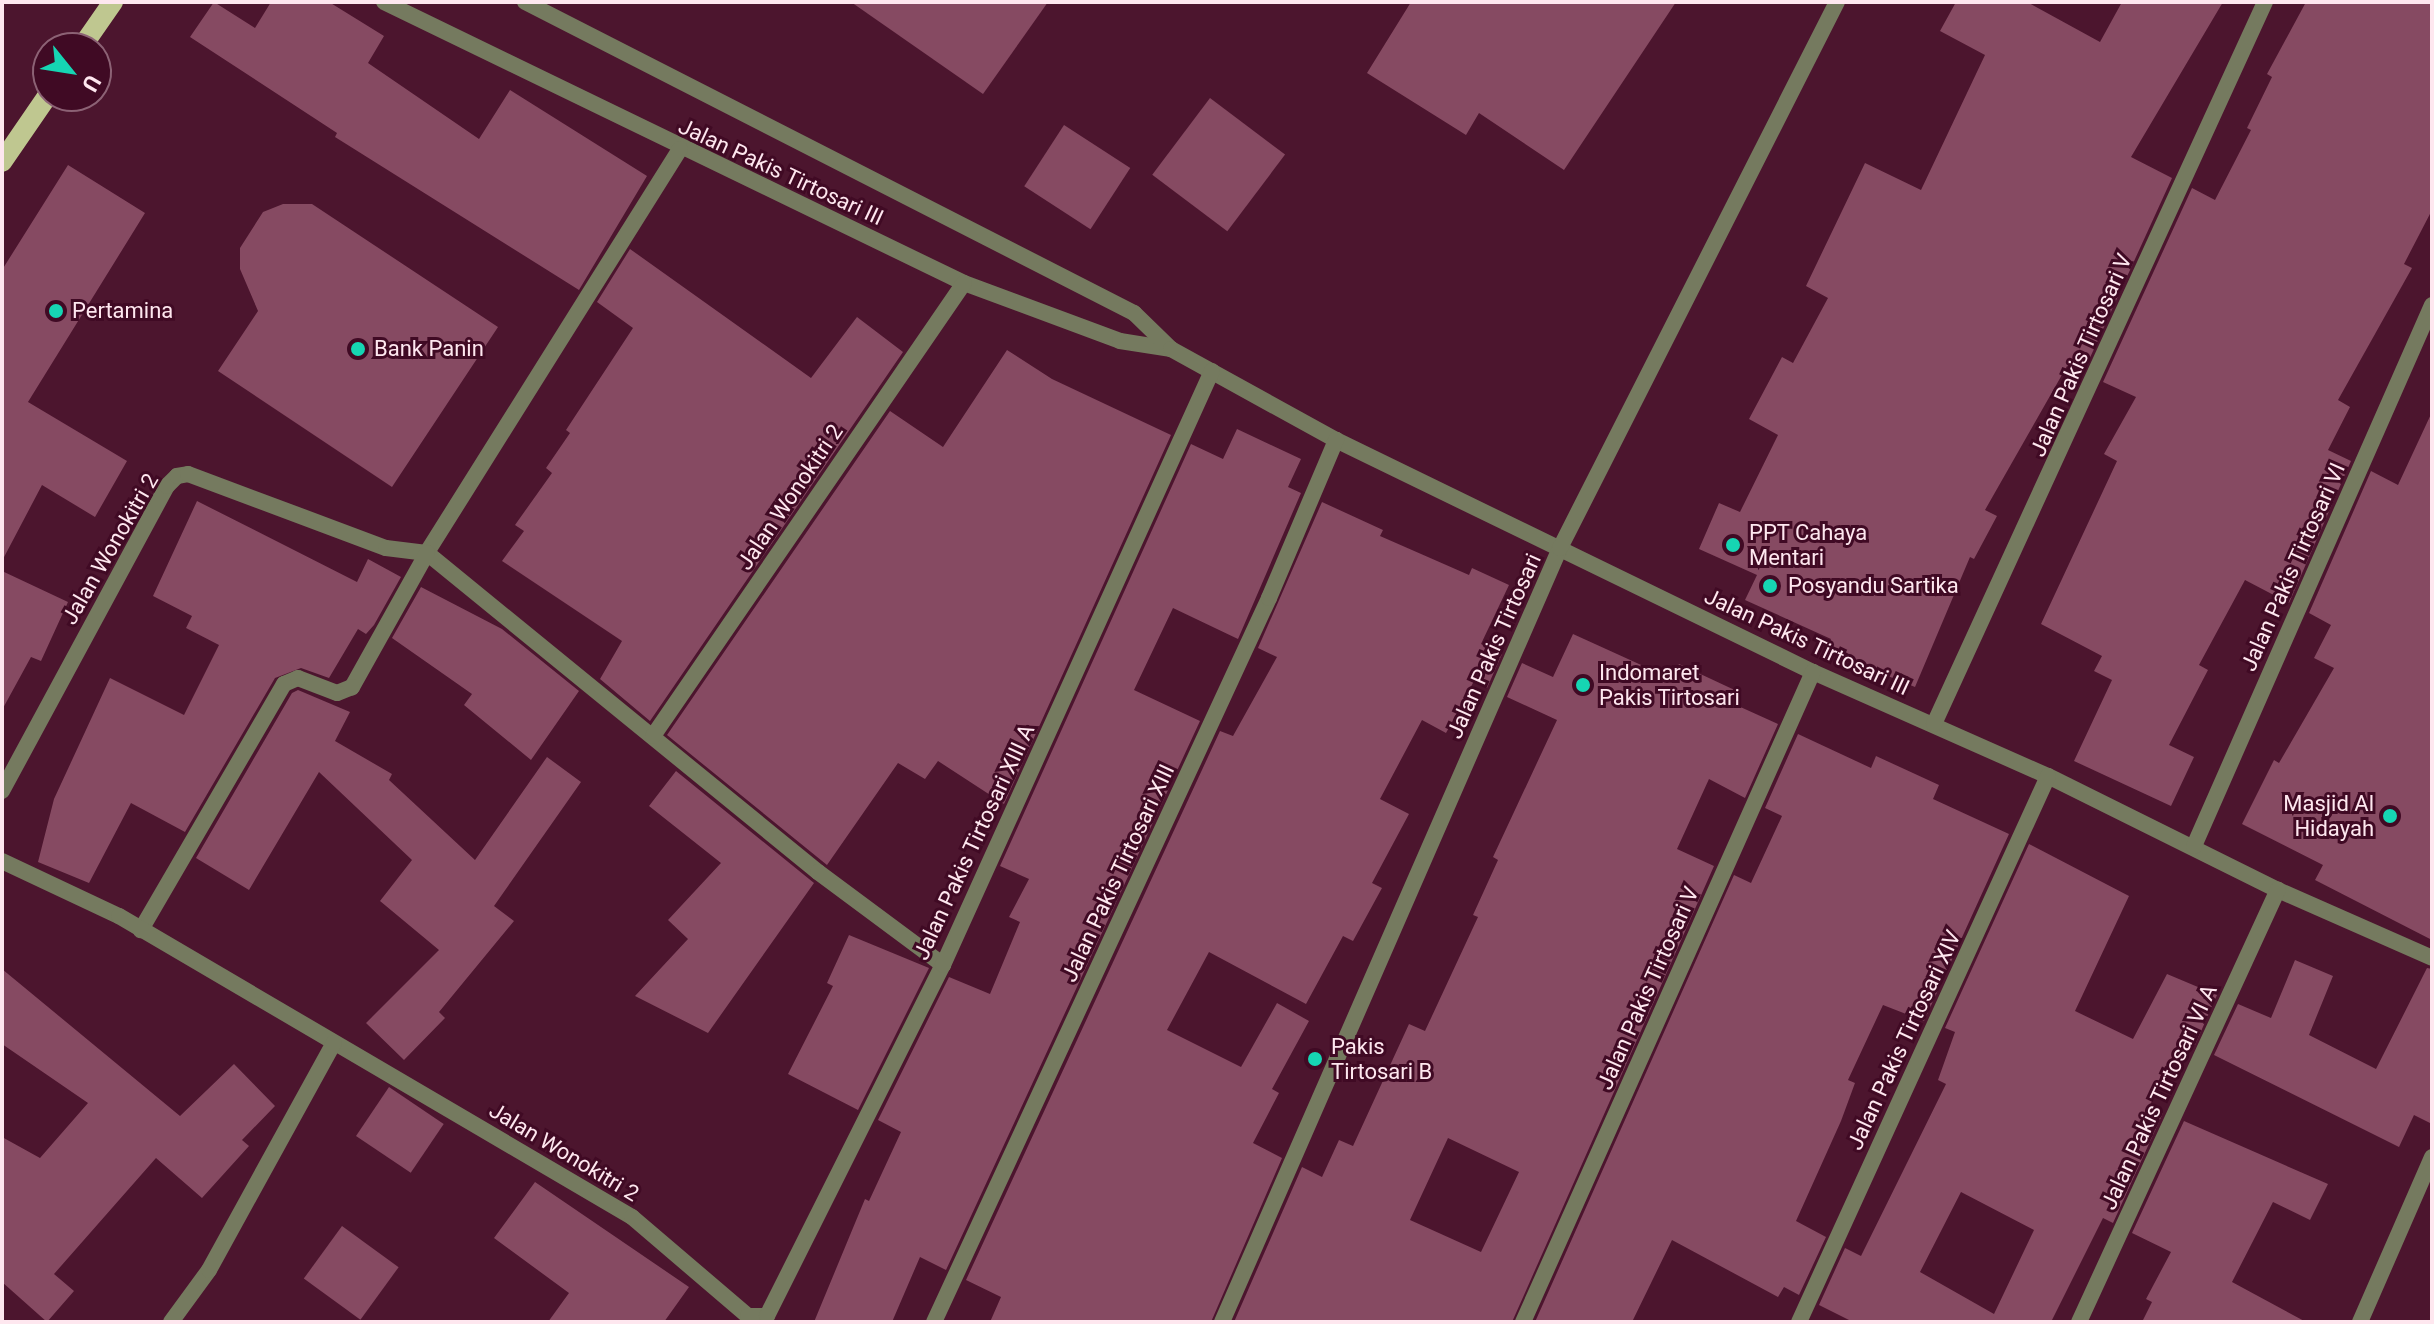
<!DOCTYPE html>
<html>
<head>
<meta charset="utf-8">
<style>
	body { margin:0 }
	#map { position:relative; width:2434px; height:1324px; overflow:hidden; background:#4c152e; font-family:Roboto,sans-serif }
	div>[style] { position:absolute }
	.building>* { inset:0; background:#864a62; transform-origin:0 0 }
	.street>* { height:16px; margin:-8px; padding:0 8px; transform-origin:8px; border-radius:8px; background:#757a5f }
	.primary>* { height:20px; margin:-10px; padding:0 10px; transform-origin:10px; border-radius:10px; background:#bfc790 }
	.dots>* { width:22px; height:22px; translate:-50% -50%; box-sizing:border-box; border:4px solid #400a24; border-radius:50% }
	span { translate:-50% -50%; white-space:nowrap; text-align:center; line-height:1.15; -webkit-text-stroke:6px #400a24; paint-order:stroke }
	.street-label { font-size:22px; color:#fee7ef }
	.poi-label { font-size:22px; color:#fee7ef }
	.left { translate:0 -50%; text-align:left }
	.right { translate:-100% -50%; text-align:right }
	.frame { position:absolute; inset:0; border:4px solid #fee7ef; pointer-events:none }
	.north { position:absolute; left:32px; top:32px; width:80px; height:80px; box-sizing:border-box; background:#400a24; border:2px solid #8c6275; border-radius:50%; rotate:120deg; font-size:22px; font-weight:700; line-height:32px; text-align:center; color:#fee7ef }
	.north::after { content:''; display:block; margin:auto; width:28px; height:36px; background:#16d5b3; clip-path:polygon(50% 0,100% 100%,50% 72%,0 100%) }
</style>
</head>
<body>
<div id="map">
	<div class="building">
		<div style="clip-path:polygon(214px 2px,255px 28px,271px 2px,329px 2px,384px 36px,368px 63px,479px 139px,510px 90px,647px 176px,579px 290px,335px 137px,337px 133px,190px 37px)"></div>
		<div style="clip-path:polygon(851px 2px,1048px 2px,983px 94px)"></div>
		<div style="clip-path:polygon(1411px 2px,1676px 2px,1564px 170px,1479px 113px,1466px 135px,1367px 73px)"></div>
		<div style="clip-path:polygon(1956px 2px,2027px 2px,2100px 42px,2122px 2px,2223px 2px,2131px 157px,2172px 178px,2083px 373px,2067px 366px,1985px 510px,1997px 516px,1974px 559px,1970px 557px,1915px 687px,1826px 651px,1831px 639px,1745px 600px,1757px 575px,1699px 549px,1719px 503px,1740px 512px,1778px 435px,1749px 419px,1782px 357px,1793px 363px,1828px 298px,1806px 286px,1865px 163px,1921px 190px,1985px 55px,1940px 31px)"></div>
		<div style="clip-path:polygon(2306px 2px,2432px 2px,2432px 210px,2404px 264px,2412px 268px,2338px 400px,2350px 407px,2328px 450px,2351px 461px,2289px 603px,2245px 580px,2199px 665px,2208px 670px,2169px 745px,2194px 757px,2171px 806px,2074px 761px,2112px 680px,2094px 671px,2102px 656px,2041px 624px,2117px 461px,2104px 454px,2136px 397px,2103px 382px,2192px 188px,2215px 200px,2251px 130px,2247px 128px,2272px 77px,2267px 74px)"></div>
		<div style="left:1210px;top:98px;width:94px;height:96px;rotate:37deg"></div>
		<div style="left:1064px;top:125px;width:79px;height:73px;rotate:33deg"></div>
		<div style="clip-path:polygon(68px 165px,145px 213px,28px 402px,127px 461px,95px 517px,42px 485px,2px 561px,2px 270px)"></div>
		<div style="clip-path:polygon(283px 204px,312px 204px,498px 327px,392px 487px,218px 371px,258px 311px,240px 269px,240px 248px,263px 212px)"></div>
		<div style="clip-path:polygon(630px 249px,811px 378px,857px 317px,903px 352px,650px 721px,600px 679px,622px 641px,502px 561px,524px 531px,515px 525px,552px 473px,546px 468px,570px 433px,566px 430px,633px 328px,597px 302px)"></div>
		<div style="clip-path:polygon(1007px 350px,1052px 379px,1171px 435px,1004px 804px,938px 761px,925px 779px,898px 763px,827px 865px,667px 735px,890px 411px,943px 447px)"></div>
		<div style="clip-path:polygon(2432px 412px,2432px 940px,2315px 880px,2323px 865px,2242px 824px,2274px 760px,2279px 763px,2334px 668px,2314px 658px,2331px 625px,2309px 613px,2371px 471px,2398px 485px)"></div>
		<div style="clip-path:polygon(1237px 429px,1301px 459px,1288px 487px,1301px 493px,1238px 639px,1173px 608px,1134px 690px,1200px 721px,946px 1270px,920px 1257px,892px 1322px,814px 1322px,865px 1199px,869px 1201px,901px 1132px,878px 1120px,949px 977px,990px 994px,1020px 922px,1009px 917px,1029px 879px,1000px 866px,1191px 444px,1223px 459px)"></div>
		<div style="clip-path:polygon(197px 501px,357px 582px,368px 559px,401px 577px,374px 625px,366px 634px,358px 629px,329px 678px,301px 668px,275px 678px,185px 832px,131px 803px,89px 883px,38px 862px,54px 799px,110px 678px,184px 715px,219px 645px,186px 628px,192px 616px,153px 596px)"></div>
		<div style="clip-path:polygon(1322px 502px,1383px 530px,1380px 536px,1469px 575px,1472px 568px,1509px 585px,1481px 644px,1502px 654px,1487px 688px,1474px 681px,1446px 733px,1422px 720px,1380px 799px,1409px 814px,1372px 883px,1382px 888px,1353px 941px,1343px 936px,1306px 1004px,1209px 952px,1167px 1030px,1241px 1067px,1277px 1003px,1309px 1021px,1272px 1089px,1279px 1093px,1253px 1143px,1282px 1158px,1211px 1322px,990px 1322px,1001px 1297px,966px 1280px,1220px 731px,1233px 736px,1277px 657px,1258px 648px)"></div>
		<div style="clip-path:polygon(2px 571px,68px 602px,41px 661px,31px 657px,2px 710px)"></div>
		<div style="clip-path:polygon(421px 587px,502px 629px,579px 691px,531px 760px,464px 705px,472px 694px,392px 638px)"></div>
		<div style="clip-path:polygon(evenodd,1573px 634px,1672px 679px,1679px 664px,1741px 693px,1736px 705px,1778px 724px,1745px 798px,1709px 779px,1677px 849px,1714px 866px,1512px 1322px,1234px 1322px,1302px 1167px,1322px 1177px,1339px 1140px,1353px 1146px,1409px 1024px,1425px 1031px,1478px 917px,1473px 915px,1498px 860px,1493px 857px,1557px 720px,1507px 697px,1522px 663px,1553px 677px,1573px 634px,1448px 1138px,1519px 1172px,1481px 1252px,1410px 1220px,1448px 1138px)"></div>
		<div style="clip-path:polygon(298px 690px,350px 712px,335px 741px,392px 774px,389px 780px,475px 860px,547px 757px,581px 782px,494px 906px,514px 921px,439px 1012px,445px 1018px,404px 1060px,366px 1023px,439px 950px,380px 901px,412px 860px,319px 772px,249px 890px,196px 858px,292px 693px)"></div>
		<div style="clip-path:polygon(1798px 734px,1871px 768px,1876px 756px,1939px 785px,1933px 799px,2009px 834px,1924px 1021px,1883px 1005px,1848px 1080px,1855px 1083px,1841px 1121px,1796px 1221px,1826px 1237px,1799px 1295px,1784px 1287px,1778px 1297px,1672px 1240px,1632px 1322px,1535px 1322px,1734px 875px,1751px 883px,1782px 816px,1765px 808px)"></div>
		<div style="clip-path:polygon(676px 771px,814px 883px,708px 1033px,635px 996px,688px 939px,668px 920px,721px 863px,649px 806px)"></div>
		<div style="clip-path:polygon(evenodd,2029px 844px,2129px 896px,2075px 1011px,2133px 1039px,2167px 974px,2217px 995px,2195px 1045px,2183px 1039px,2149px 1107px,2163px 1113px,2113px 1223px,2103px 1218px,2051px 1322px,1853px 1322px,1819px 1305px,1845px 1248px,1861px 1256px,1946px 1084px,1938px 1080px,1955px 1032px,1945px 1028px,2029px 844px,1961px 1192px,2034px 1230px,1994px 1314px,1920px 1272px,1961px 1192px)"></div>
		<div style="clip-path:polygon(849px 935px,929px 968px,858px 1110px,788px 1074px,833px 986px,827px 983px)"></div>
		<div style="clip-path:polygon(2295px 960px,2333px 976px,2309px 1035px,2376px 1069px,2427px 968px,2432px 969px,2432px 1124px,2414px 1115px,2399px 1147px,2214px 1055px,2238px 1004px,2271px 1018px)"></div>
		<div style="clip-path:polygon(2px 969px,180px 1116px,234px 1064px,275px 1106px,242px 1140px,249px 1146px,202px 1198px,156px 1158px,54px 1274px,74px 1291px,47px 1322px,2px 1282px,2px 1137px,40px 1158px,88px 1103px,2px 1044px)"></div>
		<div style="left:389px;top:1087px;width:66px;height:59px;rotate:34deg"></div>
		<div style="clip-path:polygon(2184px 1121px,2328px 1184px,2310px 1220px,2273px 1202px,2232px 1282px,2306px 1322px,2142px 1322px,2152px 1302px,2146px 1299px,2171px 1252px,2132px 1233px)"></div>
		<div style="clip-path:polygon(535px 1182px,689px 1287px,664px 1322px,548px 1322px,569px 1293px,494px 1238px)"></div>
		<div style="left:342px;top:1226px;width:70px;height:65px;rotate:36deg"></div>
	</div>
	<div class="street">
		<div style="left:384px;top:2px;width:644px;rotate:25.85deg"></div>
		<div style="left:964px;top:283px;width:166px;rotate:20.4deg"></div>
		<div style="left:1120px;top:341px;width:52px;rotate:8.9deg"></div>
		<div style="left:525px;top:2px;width:684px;rotate:27.05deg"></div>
		<div style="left:1134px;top:313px;width:52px;rotate:44.2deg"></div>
		<div style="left:1171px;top:349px;width:188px;rotate:28.9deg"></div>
		<div style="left:1336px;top:440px;width:530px;rotate:25.94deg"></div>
		<div style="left:1813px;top:672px;width:257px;rotate:23.9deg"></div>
		<div style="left:2048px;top:776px;width:257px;rotate:26.4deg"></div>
		<div style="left:2278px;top:890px;width:168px;rotate:23.8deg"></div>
		<div style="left:680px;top:149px;width:477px;rotate:122.1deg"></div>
		<div style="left:427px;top:553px;width:505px;rotate:39.21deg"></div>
		<div style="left:818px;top:872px;width:156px;rotate:36.6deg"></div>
		<div style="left:1934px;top:724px;width:794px;rotate:-65.37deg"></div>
		<div style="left:653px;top:736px;width:549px;rotate:-55.53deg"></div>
		<div style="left:2px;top:791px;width:347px;rotate:-61.6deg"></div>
		<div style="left:167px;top:486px;width:14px;rotate:-45deg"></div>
		<div style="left:177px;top:476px;width:11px;rotate:-10deg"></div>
		<div style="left:188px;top:474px;width:211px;rotate:20.5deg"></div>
		<div style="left:386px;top:548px;width:41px;rotate:7deg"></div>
		<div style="left:427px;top:553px;width:154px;rotate:119.2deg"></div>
		<div style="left:352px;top:687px;width:16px;rotate:158deg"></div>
		<div style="left:337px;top:693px;width:42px;rotate:-159deg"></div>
		<div style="left:298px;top:678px;width:15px;rotate:157deg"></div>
		<div style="left:284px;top:684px;width:285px;rotate:120.2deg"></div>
		<div style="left:2194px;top:846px;width:591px;rotate:-66.25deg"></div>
		<div style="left:2px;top:861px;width:129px;rotate:25.2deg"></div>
		<div style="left:119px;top:916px;width:595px;rotate:30.4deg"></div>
		<div style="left:632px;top:1217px;width:153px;rotate:40.5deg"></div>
		<div style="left:748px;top:1316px;width:19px"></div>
		<div style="left:767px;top:1316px;width:393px;rotate:-63.4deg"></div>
		<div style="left:943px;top:965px;width:652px;rotate:-65.64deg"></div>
		<div style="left:171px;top:1322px;width:64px;rotate:-53.8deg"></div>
		<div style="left:209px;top:1270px;width:259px;rotate:-61.2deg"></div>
		<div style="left:934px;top:1322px;width:798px;rotate:-65.17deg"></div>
		<div style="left:1269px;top:598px;width:172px;rotate:-67deg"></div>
		<div style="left:1222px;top:1322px;width:845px;rotate:-66.41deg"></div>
		<div style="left:1560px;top:548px;width:612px;rotate:-63.1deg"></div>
		<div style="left:1523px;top:1322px;width:712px;rotate:-65.96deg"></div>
		<div style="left:1799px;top:1322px;width:600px;rotate:-65.48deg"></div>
		<div style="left:2079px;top:1322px;width:476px;rotate:-65.3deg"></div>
		<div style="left:2360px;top:1322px;width:180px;rotate:-66.4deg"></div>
	</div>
	<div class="primary">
		<div style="left:81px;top:48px;width:56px;rotate:-55.2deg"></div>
		<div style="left:2px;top:162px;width:81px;rotate:-55.5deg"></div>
	</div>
	<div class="dots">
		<div style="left:56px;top:311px;background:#16d5b3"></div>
		<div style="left:358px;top:349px;background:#16d5b3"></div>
		<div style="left:1733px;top:545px;background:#16d5b3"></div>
		<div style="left:1770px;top:586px;background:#16d5b3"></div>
		<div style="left:1583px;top:685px;background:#16d5b3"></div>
		<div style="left:2390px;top:816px;background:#16d5b3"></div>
		<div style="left:1315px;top:1059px;background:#16d5b3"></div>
	</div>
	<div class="street-label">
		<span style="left:781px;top:172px;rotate:25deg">Jalan Pakis Tirtosari III</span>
		<span style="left:2081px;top:355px;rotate:-66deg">Jalan Pakis Tirtosari V</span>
		<span style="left:790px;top:497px;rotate:-56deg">Jalan Wonokitri 2</span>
		<span style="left:110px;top:549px;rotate:-60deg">Jalan Wonokitri 2</span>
		<span style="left:2293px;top:567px;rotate:-66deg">Jalan Pakis Tirtosari VI</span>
		<span style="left:1807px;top:642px;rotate:25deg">Jalan Pakis Tirtosari III</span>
		<span style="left:1494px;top:646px;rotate:-66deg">Jalan Pakis Tirtosari</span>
		<span style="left:974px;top:842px;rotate:-65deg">Jalan Pakis Tirtosari XIII A</span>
		<span style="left:1118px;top:873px;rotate:-65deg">Jalan Pakis Tirtosari XIII</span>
		<span style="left:1648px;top:988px;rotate:-66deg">Jalan Pakis Tirtosari V</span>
		<span style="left:1904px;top:1040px;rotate:-65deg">Jalan Pakis Tirtosari XIV</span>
		<span style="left:2159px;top:1097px;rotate:-65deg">Jalan Pakis Tirtosari VI A</span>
		<span style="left:564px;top:1152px;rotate:31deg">Jalan Wonokitri 2</span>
	</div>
	<div class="poi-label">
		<span class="left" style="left:72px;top:311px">Pertamina</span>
		<span class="left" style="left:374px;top:349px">Bank Panin</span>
		<span class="left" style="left:1749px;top:545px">PPT Cahaya<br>Mentari</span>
		<span class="left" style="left:1788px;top:586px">Posyandu Sartika</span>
		<span class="left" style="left:1599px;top:685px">Indomaret<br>Pakis Tirtosari</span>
		<span class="right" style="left:2374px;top:816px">Masjid Al<br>Hidayah</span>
		<span class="left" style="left:1331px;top:1059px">Pakis<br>Tirtosari B</span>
	</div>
	<div class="frame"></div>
	<div class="north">U</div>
</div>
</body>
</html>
